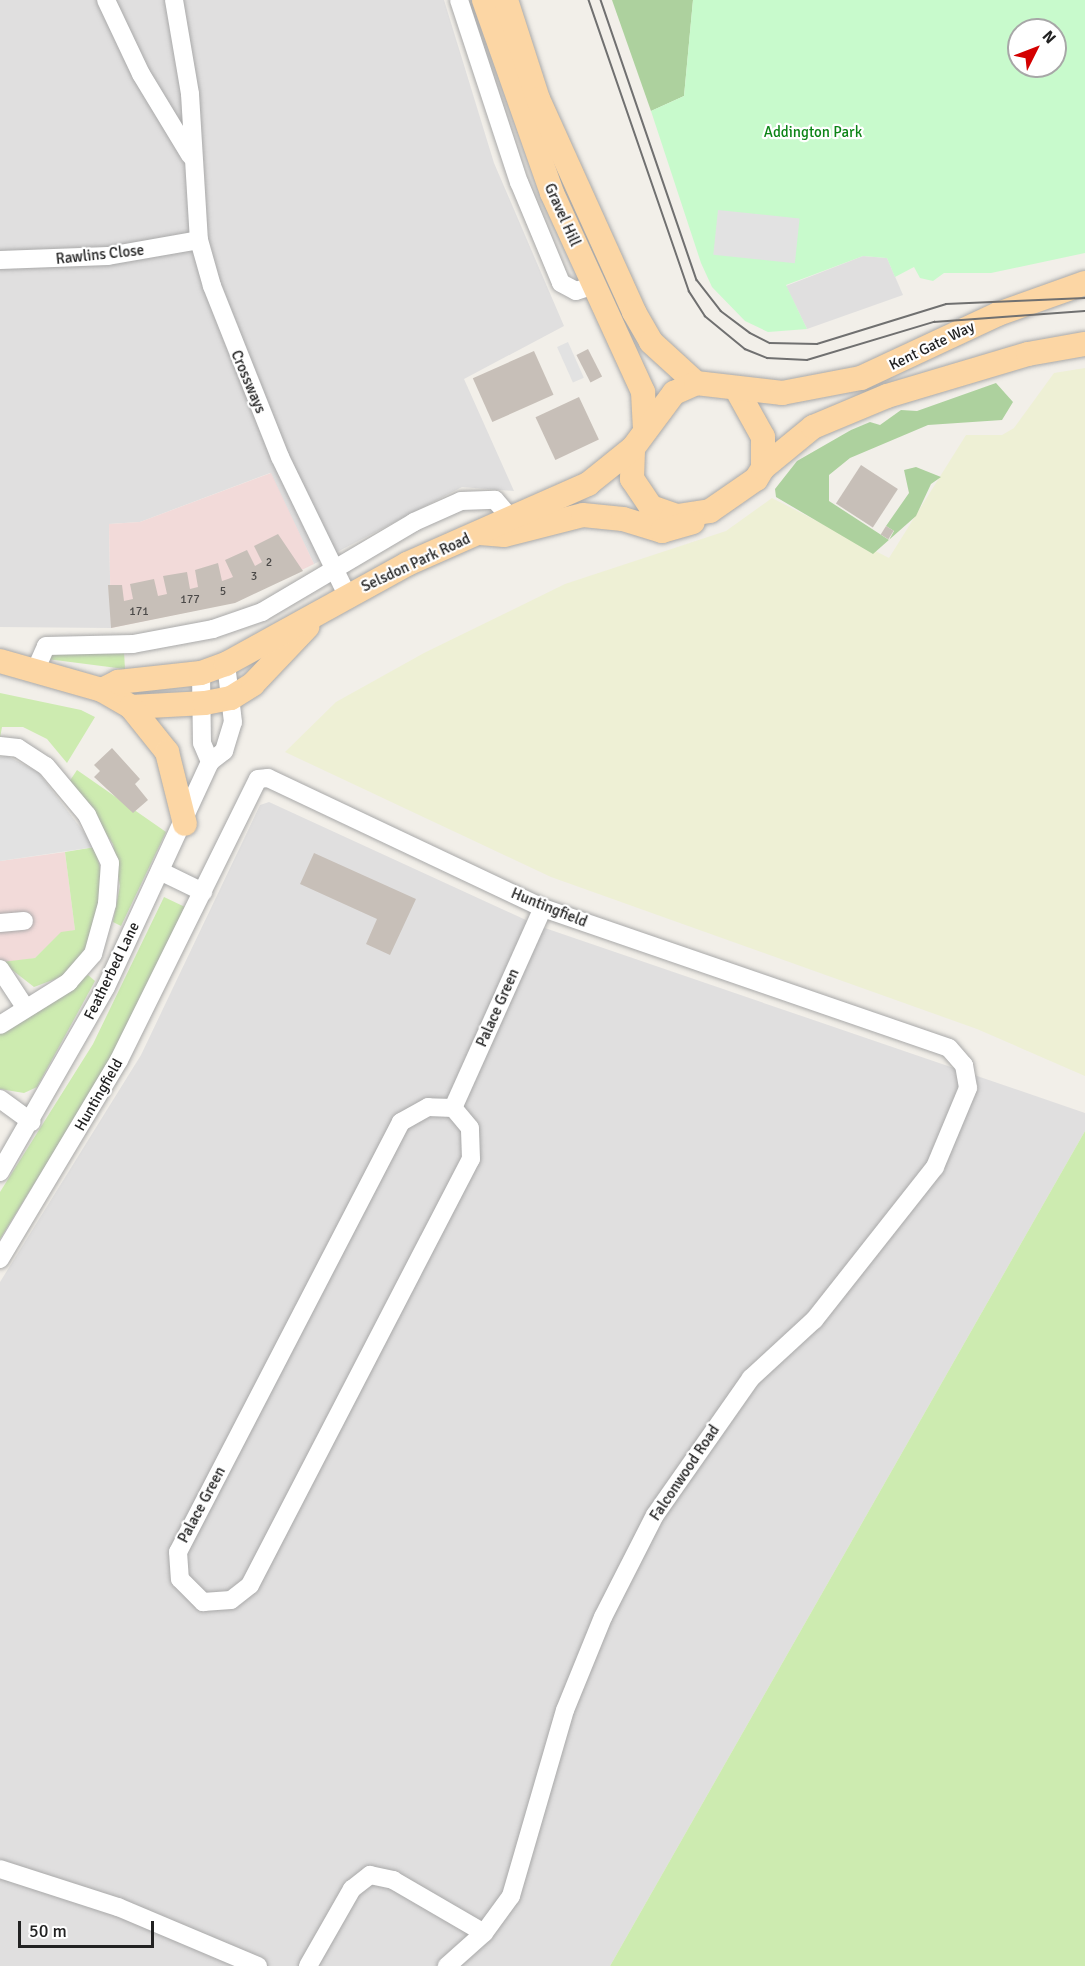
<!DOCTYPE html>
<html>
<head>
<meta charset="utf-8">
<style>
	body { margin:0 }
	#map { position:relative; width:1085px; height:1966px; overflow:hidden; background:#f2efe9; font-family:Signika,sans-serif }
	div>[style] { position:absolute }
	.residential>* { inset:0; background:#e0dfdf }
	.commercial>* { inset:0; background:#f2dad9 }
	.farmland>* { inset:0; background:#eef0d5 }
	.grass>* { inset:0; background:#cdebb0 }
	.forest>* { inset:0; background:#add19e }
	.park>* { inset:0; background:#c8facc }
	.parking>* { inset:0; background:#e2e2e2; transform-origin:0 0 }
	.building>* { inset:0; background:#c7bfb8; transform-origin:0 0 }
	.roads { filter:drop-shadow(0 0 2px #a9a9a9) drop-shadow(0 0 2px #a9a9a9) }
	.minor>* { height:18px; margin:-9px; padding:0 9px; transform-origin:9px; border-radius:9px; background:#fff }
	.major>* { height:24px; margin:-12px; padding:0 12px; transform-origin:12px; border-radius:12px; background:#fcd6a4 }
	.tram>* { height:1.5px; margin:-0.75px; padding:0 0.75px; transform-origin:0.75px; border-radius:0.75px; background:#707070 }
	span { translate:-50% -50%; white-space:nowrap; text-align:center; line-height:1.15; -webkit-text-stroke:4.5px #fff; paint-order:stroke }
	.number-label { font-size:12px; color:#4b4948 }
	.number-label span { -webkit-text-stroke-width:0 }
	.park-label { font-size:15px; color:#0c8416 }
	.street-label { font-size:15px; color:#222 }
	.north { position:absolute; left:1007px; top:18px; width:60px; height:60px; box-sizing:border-box; background:#fff; border:2px solid #a7a7a7; border-radius:50%; rotate:48deg; font-size:16px; font-weight:700; line-height:24px; text-align:center; color:#222 }
	.north::after { content:''; display:block; margin:auto; width:21px; height:27px; background:#d40000; clip-path:polygon(50% 0,100% 100%,50% 72%,0 100%) }
	.scale { position:absolute; left:18px; top:1921px; width:136px; height:27px; box-sizing:border-box; border:3px solid #222; border-top:0; padding-left:8px; font-size:18px; line-height:21px; white-space:nowrap; color:#222; -webkit-text-stroke:4px #fff; paint-order:stroke }
</style>
</head>
<body>
<div id="map">
	<div class="residential">
		<div style="clip-path:polygon(0 0,444px 0,494px 163px,564px 326px,464px 379px,514px 491px,462px 487px,314px 564px,270px 473px,140px 522px,109px 524px,111px 628px,0 627px)"></div>
		<div style="clip-path:polygon(863px 256px,887px 258px,903px 295px,807px 329px,786px 286px)"></div>
		<div style="clip-path:polygon(269px 802px,539px 926px,1085px 1113px,1085px 1131px,610px 1966px,0 1966px,0 1282px,141px 1055px,260px 805px)"></div>
	</div>
	<div class="commercial">
		<div style="clip-path:polygon(271px 473px,314px 564px,236px 602px,111px 628px,109px 524px,140px 522px)"></div>
		<div style="clip-path:polygon(65px 852px,75px 930px,61px 933px,35px 958px,0 964px,0 861px)"></div>
	</div>
	<div class="farmland">
		<div style="clip-path:polygon(1085px 368px,1085px 1076px,977px 1029px,551px 877px,285px 752px,336px 702px,424px 653px,565px 584px,726px 531px,772px 498px,889px 558px,966px 435px,1002px 435px,1014px 428px,1054px 373px)"></div>
	</div>
	<div class="grass">
		<div style="clip-path:polygon(124px 652px,125px 669px,47px 659px,51px 654px)"></div>
		<div style="clip-path:polygon(0 693px,81px 710px,95px 717px,67px 763px,47px 739px,23px 727px,2px 727px,0 738px)"></div>
		<div style="clip-path:polygon(77px 770px,166px 832px,121px 926px,113px 922px,120px 886px,113px 844px,69px 782px)"></div>
		<div style="clip-path:polygon(95px 847px,104px 884px,85px 950px,66px 975px,34px 987px,2px 962px,35px 958px,61px 932px,75px 930px,65px 852px)"></div>
		<div style="clip-path:polygon(164px 897px,185px 907px,112px 1058px,0 1239px,0 1192px,93px 1044px)"></div>
		<div style="clip-path:polygon(88px 975px,95px 981px,37px 1087px,24px 1093px,0 1089px,0 1033px)"></div>
		<div style="clip-path:polygon(1085px 1131px,1085px 1966px,610px 1966px)"></div>
	</div>
	<div class="forest">
		<div style="clip-path:polygon(612px 0,693px 0,684px 96px,651px 111px)"></div>
		<div style="clip-path:polygon(996px 383px,1013px 402px,1002px 420px,928px 425px,850px 458px,829px 475px,829px 501px,889px 540px,894px 531px,886px 526px,909px 493px,904px 470px,916px 467px,941px 477px,931px 484px,916px 516px,873px 554px,776px 497px,775px 489px,797px 461px,851px 430px,870px 422px,880px 425px,901px 410px,917px 411px)"></div>
	</div>
	<div class="park">
		<div style="clip-path:polygon(evenodd,693px 0,1085px 0,1085px 253px,991px 273px,944px 273px,933px 281px,920px 278px,914px 267px,895px 277px,887px 258px,863px 256px,786px 285px,807px 329px,768px 332px,745px 321px,712px 287px,701px 263px,651px 111px,684px 96px,693px 0,1019px 30px,1055px 30px,1055px 66px,1019px 66px,1019px 30px)"></div>
	</div>
	<div class="parking">
		<div style="left:718px;top:210px;width:82px;height:45px;rotate:6deg"></div>
		<div style="left:568px;top:342px;width:39px;height:12px;rotate:66deg"></div>
		<div style="clip-path:polygon(7px 756px,38px 772px,95px 847px,0 861px,0 757px)"></div>
	</div>
	<div class="building">
		<div style="left:588px;top:349px;width:31px;height:13px;rotate:63deg"></div>
		<div style="left:534px;top:351px;width:48px;height:67px;rotate:66deg"></div>
		<div style="left:579px;top:397px;width:47px;height:48px;rotate:65deg"></div>
		<div style="left:861px;top:465px;width:44px;height:46px;rotate:33deg"></div>
		<div style="left:886px;top:526px;width:9px;height:10px;rotate:32deg"></div>
		<div style="clip-path:polygon(278px 534px,303px 571px,235px 603px,111px 628px,108px 585px,122px 585px,124px 601px,133px 599px,130px 584px,154px 579px,158px 596px,167px 594px,163px 576px,187px 572px,190px 589px,198px 587px,195px 570px,218px 563px,222px 581px,228px 579px,233px 577px,225px 560px,247px 550px,255px 566px,262px 562px,254px 546px)"></div>
		<div style="clip-path:polygon(112px 748px,140px 779px,135px 784px,148px 800px,133px 813px,94px 777px,100px 771px,94px 765px)"></div>
		<div style="clip-path:polygon(314px 853px,416px 899px,390px 955px,366px 944px,377px 919px,300px 884px)"></div>
	</div>
	<div class="roads">
		<div class="minor">
			<div style="left:106px;top:0;width:82px;rotate:64.7deg"></div>
			<div style="left:141px;top:74px;width:95px;rotate:58.8deg"></div>
			<div style="left:174px;top:0;width:95px;rotate:80.3deg"></div>
			<div style="left:190px;top:94px;width:146px;rotate:86.5deg"></div>
			<div style="left:199px;top:240px;width:48px;rotate:74.2deg"></div>
			<div style="left:212px;top:286px;width:184px;rotate:68.3deg"></div>
			<div style="left:280px;top:457px;width:153px;rotate:64.1deg"></div>
			<div style="left:459px;top:0;width:192px;rotate:71.8deg"></div>
			<div style="left:519px;top:182px;width:109px;rotate:67.4deg"></div>
			<div style="left:561px;top:283px;width:17px;rotate:28deg"></div>
			<div style="left:576px;top:291px;width:19px;rotate:-18deg"></div>
			<div style="left:0;top:260px;width:108px;rotate:-2.1deg"></div>
			<div style="left:108px;top:256px;width:92px;rotate:-10deg"></div>
			<div style="left:35px;top:671px;width:27px;rotate:-66deg"></div>
			<div style="left:46px;top:646px;width:87px;rotate:-1.3deg"></div>
			<div style="left:133px;top:644px;width:81px;rotate:-10.6deg"></div>
			<div style="left:213px;top:629px;width:52px;rotate:-19.1deg"></div>
			<div style="left:262px;top:612px;width:177px;rotate:-30.6deg"></div>
			<div style="left:414px;top:522px;width:51px;rotate:-24.1deg"></div>
			<div style="left:461px;top:501px;width:34px;rotate:-2deg"></div>
			<div style="left:495px;top:500px;width:20px;rotate:49deg"></div>
			<div style="left:201px;top:673px;width:70px;rotate:89.2deg"></div>
			<div style="left:202px;top:743px;width:21px;rotate:67deg"></div>
			<div style="left:0;top:746px;width:18px;rotate:6deg"></div>
			<div style="left:18px;top:748px;width:33px;rotate:33deg"></div>
			<div style="left:46px;top:766px;width:64px;rotate:50.1deg"></div>
			<div style="left:87px;top:815px;width:53px;rotate:64.4deg"></div>
			<div style="left:110px;top:863px;width:41px;rotate:94.2deg"></div>
			<div style="left:107px;top:904px;width:52px;rotate:105.6deg"></div>
			<div style="left:93px;top:954px;width:37px;rotate:131deg"></div>
			<div style="left:69px;top:982px;width:81px;rotate:148.1deg"></div>
			<div style="left:160px;top:871px;width:48px;rotate:26deg"></div>
			<div style="left:0;top:923px;width:24px;rotate:-5deg"></div>
			<div style="left:0;top:969px;width:45px;rotate:56.7deg"></div>
			<div style="left:0;top:1099px;width:39px;rotate:36deg"></div>
			<div style="left:453px;top:1108px;width:25px;rotate:-178deg"></div>
			<div style="left:428px;top:1107px;width:31px;rotate:151deg"></div>
			<div style="left:401px;top:1122px;width:484px;rotate:117.4deg"></div>
			<div style="left:178px;top:1552px;width:27px;rotate:86deg"></div>
			<div style="left:180px;top:1579px;width:33px;rotate:45deg"></div>
			<div style="left:203px;top:1602px;width:28px;rotate:-4deg"></div>
			<div style="left:231px;top:1600px;width:24px;rotate:-38deg"></div>
			<div style="left:250px;top:1585px;width:480px;rotate:-62.6deg"></div>
			<div style="left:471px;top:1159px;width:31px;rotate:-92deg"></div>
			<div style="left:470px;top:1128px;width:26px;rotate:-130deg"></div>
			<div style="left:453px;top:1108px;width:219px;rotate:-65.8deg"></div>
			<div style="left:0;top:1172px;width:213px;rotate:-60.2deg"></div>
			<div style="left:106px;top:987px;width:248px;rotate:-65.2deg"></div>
			<div style="left:210px;top:762px;width:18px;rotate:-38deg"></div>
			<div style="left:224px;top:751px;width:30px;rotate:-73deg"></div>
			<div style="left:233px;top:722px;width:58px;rotate:-96.9deg"></div>
			<div style="left:0;top:1259px;width:232px;rotate:-59.1deg"></div>
			<div style="left:119px;top:1060px;width:313px;rotate:-63.7deg"></div>
			<div style="left:258px;top:779px;width:10px;rotate:-6deg"></div>
			<div style="left:268px;top:778px;width:304px;rotate:25.3deg"></div>
			<div style="left:543px;top:908px;width:429px;rotate:19deg"></div>
			<div style="left:949px;top:1048px;width:23px;rotate:49deg"></div>
			<div style="left:964px;top:1065px;width:23px;rotate:80deg"></div>
			<div style="left:968px;top:1088px;width:86px;rotate:112.7deg"></div>
			<div style="left:935px;top:1167px;width:195px;rotate:128.3deg"></div>
			<div style="left:814px;top:1320px;width:86px;rotate:137.4deg"></div>
			<div style="left:751px;top:1378px;width:167px;rotate:125deg"></div>
			<div style="left:655px;top:1515px;width:114px;rotate:117deg"></div>
			<div style="left:603px;top:1617px;width:100px;rotate:112.2deg"></div>
			<div style="left:565px;top:1710px;width:194px;rotate:106.2deg"></div>
			<div style="left:511px;top:1896px;width:46px;rotate:126.1deg"></div>
			<div style="left:484px;top:1933px;width:50px;rotate:138.3deg"></div>
			<div style="left:0;top:1869px;width:124px;rotate:17.9deg"></div>
			<div style="left:118px;top:1907px;width:152px;rotate:22.9deg"></div>
			<div style="left:308px;top:1966px;width:89px;rotate:-60.3deg"></div>
			<div style="left:352px;top:1889px;width:23px;rotate:-38deg"></div>
			<div style="left:370px;top:1875px;width:24px;rotate:12deg"></div>
			<div style="left:393px;top:1880px;width:105px;rotate:30.2deg"></div>
		</div>
		<div class="major">
			<div style="left:484px;top:0;width:205px;rotate:70.6deg"></div>
			<div style="left:552px;top:193px;width:219px;rotate:65.4deg"></div>
			<div style="left:643px;top:392px;width:34px;rotate:87deg"></div>
			<div style="left:506px;top:0;width:104px;rotate:72.1deg"></div>
			<div style="left:538px;top:99px;width:234px;rotate:65.7deg"></div>
			<div style="left:634px;top:312px;width:34px;rotate:60deg"></div>
			<div style="left:651px;top:342px;width:61px;rotate:42.3deg"></div>
			<div style="left:738px;top:392px;width:51px;rotate:60.9deg"></div>
			<div style="left:763px;top:437px;width:31px;rotate:90deg"></div>
			<div style="left:763px;top:468px;width:13px;rotate:122deg"></div>
			<div style="left:756px;top:479px;width:56px;rotate:145.2deg"></div>
			<div style="left:710px;top:511px;width:33px;rotate:171deg"></div>
			<div style="left:677px;top:516px;width:28px;rotate:-161deg"></div>
			<div style="left:651px;top:507px;width:34px;rotate:-124deg"></div>
			<div style="left:632px;top:479px;width:31px;rotate:-88deg"></div>
			<div style="left:633px;top:448px;width:69px;rotate:-53.3deg"></div>
			<div style="left:674px;top:393px;width:24px;rotate:-24deg"></div>
			<div style="left:696px;top:383px;width:87px;rotate:6.6deg"></div>
			<div style="left:782px;top:393px;width:80px;rotate:-10.8deg"></div>
			<div style="left:861px;top:378px;width:151px;rotate:-25deg"></div>
			<div style="left:998px;top:314px;width:92px;rotate:-19.6deg"></div>
			<div style="left:763px;top:468px;width:65px;rotate:-39.4deg"></div>
			<div style="left:813px;top:427px;width:80px;rotate:-22.7deg"></div>
			<div style="left:887px;top:396px;width:147px;rotate:-16.6deg"></div>
			<div style="left:1028px;top:354px;width:58px;rotate:-10deg"></div>
			<div style="left:480px;top:533px;width:24px;rotate:5deg"></div>
			<div style="left:504px;top:535px;width:81px;rotate:-14.2deg"></div>
			<div style="left:583px;top:515px;width:40px;rotate:5.7deg"></div>
			<div style="left:623px;top:519px;width:41px;rotate:17.1deg"></div>
			<div style="left:662px;top:531px;width:32px;rotate:-16deg"></div>
			<div style="left:0;top:661px;width:106px;rotate:15.9deg"></div>
			<div style="left:102px;top:690px;width:34px;rotate:30deg"></div>
			<div style="left:131px;top:707px;width:74px;rotate:-3.1deg"></div>
			<div style="left:205px;top:703px;width:26px;rotate:-11deg"></div>
			<div style="left:231px;top:698px;width:26px;rotate:-32deg"></div>
			<div style="left:253px;top:684px;width:79px;rotate:-46.5deg"></div>
			<div style="left:102px;top:690px;width:18px;rotate:-27deg"></div>
			<div style="left:118px;top:682px;width:83px;rotate:-6.2deg"></div>
			<div style="left:201px;top:673px;width:27px;rotate:-20deg"></div>
			<div style="left:226px;top:664px;width:207px;rotate:-28.9deg"></div>
			<div style="left:407px;top:564px;width:198px;rotate:-23.8deg"></div>
			<div style="left:588px;top:484px;width:58px;rotate:-38.7deg"></div>
			<div style="left:131px;top:707px;width:58px;rotate:51.3deg"></div>
			<div style="left:167px;top:752px;width:74px;rotate:76deg"></div>
		</div>
	</div>
	<div class="tram">
		<div style="left:589px;top:0;width:308px;rotate:71deg"></div>
		<div style="left:689px;top:291px;width:30px;rotate:57deg"></div>
		<div style="left:705px;top:316px;width:52px;rotate:39.5deg"></div>
		<div style="left:745px;top:349px;width:24px;rotate:22deg"></div>
		<div style="left:767px;top:358px;width:40px;rotate:2.9deg"></div>
		<div style="left:807px;top:360px;width:133px;rotate:-16.7deg"></div>
		<div style="left:934px;top:322px;width:151px;rotate:-4.2deg"></div>
		<div style="left:601px;top:0;width:296px;rotate:71.1deg"></div>
		<div style="left:697px;top:280px;width:39px;rotate:52deg"></div>
		<div style="left:721px;top:311px;width:36px;rotate:37deg"></div>
		<div style="left:750px;top:333px;width:22px;rotate:27deg"></div>
		<div style="left:770px;top:343px;width:47px;rotate:1.2deg"></div>
		<div style="left:817px;top:344px;width:135px;rotate:-17.2deg"></div>
		<div style="left:946px;top:304px;width:139px;rotate:-2.5deg"></div>
	</div>
	<div class="number-label">
		<span style="left:269px;top:563px">2</span>
		<span style="left:254px;top:577px">3</span>
		<span style="left:223px;top:592px">5</span>
		<span style="left:190px;top:600px">177</span>
		<span style="left:139px;top:612px">171</span>
	</div>
	<div class="park-label">
		<span style="left:813px;top:133px">Addington Park</span>
	</div>
	<div class="street-label">
		<span style="left:562px;top:215px;rotate:66deg">Gravel Hill</span>
		<span style="left:100px;top:255px;rotate:-6deg">Rawlins Close</span>
		<span style="left:932px;top:346px;rotate:-26deg">Kent Gate Way</span>
		<span style="left:248px;top:382px;rotate:67deg">Crossways</span>
		<span style="left:416px;top:563px;rotate:-25deg">Selsdon Park Road</span>
		<span style="left:549px;top:908px;rotate:22deg">Huntingfield</span>
		<span style="left:112px;top:971px;rotate:-64deg">Featherbed Lane</span>
		<span style="left:498px;top:1008px;rotate:-66deg">Palace Green</span>
		<span style="left:99px;top:1095px;rotate:-60deg">Huntingfield</span>
		<span style="left:685px;top:1473px;rotate:-56deg">Falconwood Road</span>
		<span style="left:202px;top:1505px;rotate:-62deg">Palace Green</span>
	</div>
	<div class="north">N</div>
	<div class="scale">50 m</div>
</div>
</body>
</html>
